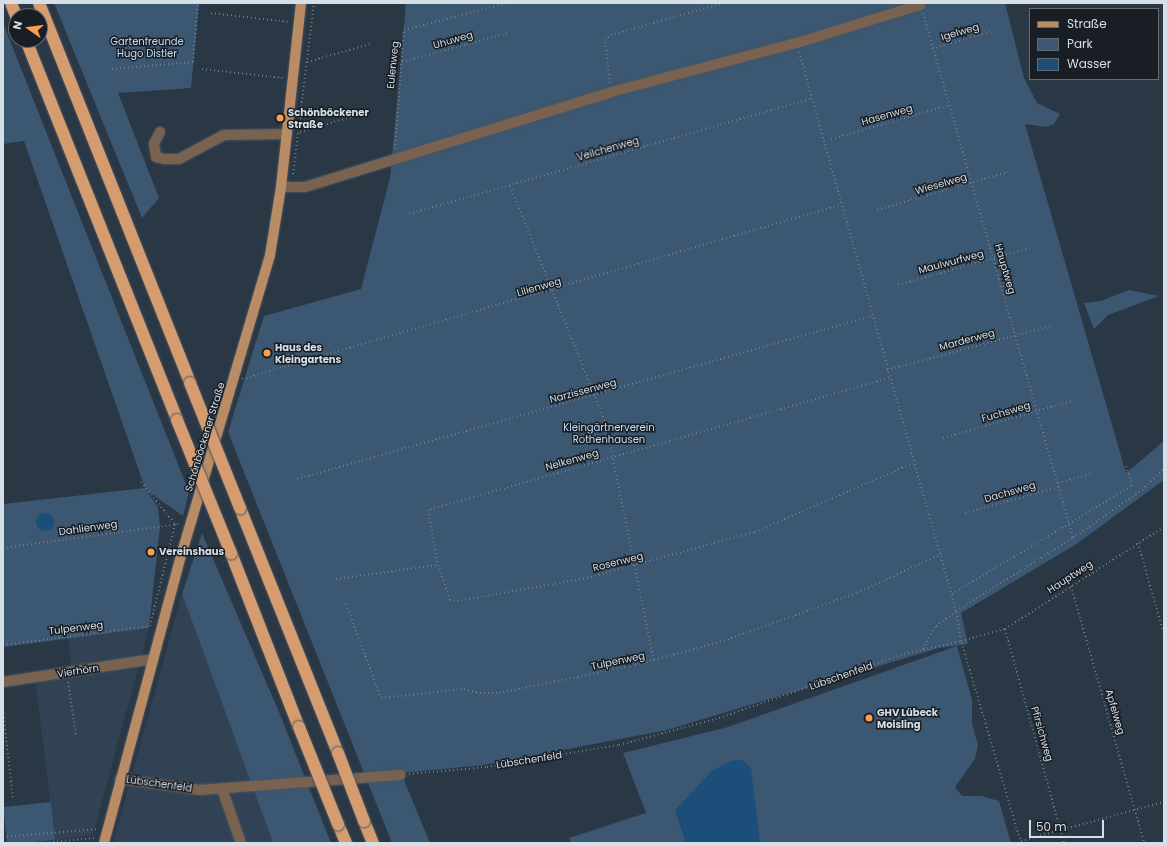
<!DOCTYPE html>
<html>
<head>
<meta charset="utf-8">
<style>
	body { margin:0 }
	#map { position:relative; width:1167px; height:846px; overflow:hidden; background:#2a3744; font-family:Poppins,sans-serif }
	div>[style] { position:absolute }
	.built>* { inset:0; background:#304254 }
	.green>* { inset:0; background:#3b5772; transform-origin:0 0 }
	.water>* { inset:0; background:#1b4e79 }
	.round { border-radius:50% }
	.path>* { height:2px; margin-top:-1px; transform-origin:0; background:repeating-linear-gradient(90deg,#6f7a85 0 1px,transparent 0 4px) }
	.roads { filter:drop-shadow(0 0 1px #495561) drop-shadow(0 0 1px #495561) }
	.minor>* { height:10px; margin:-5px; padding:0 5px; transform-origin:5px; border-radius:5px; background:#796250 }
	.major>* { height:10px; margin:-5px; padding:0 5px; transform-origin:5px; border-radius:5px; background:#ba8c66 }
	.highway>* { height:12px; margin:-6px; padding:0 6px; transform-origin:6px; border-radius:6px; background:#d49c6f }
	.bridges { filter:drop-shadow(0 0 1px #495561) drop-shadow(0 0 1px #495561) }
	.highway-bridge>* { height:12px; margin:-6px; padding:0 6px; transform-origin:6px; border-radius:6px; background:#d49c6f }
	.dots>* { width:11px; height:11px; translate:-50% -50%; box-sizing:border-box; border:2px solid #181e24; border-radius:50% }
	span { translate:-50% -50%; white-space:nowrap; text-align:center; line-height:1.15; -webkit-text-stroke:3px #181e24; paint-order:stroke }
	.street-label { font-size:10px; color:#d6dfe7 }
	.park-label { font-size:10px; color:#c2def9 }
	.poi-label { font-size:10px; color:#d6dfe7; font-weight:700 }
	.left { translate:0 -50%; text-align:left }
	.frame { position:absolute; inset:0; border:4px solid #d6dfe7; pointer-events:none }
	.legend { position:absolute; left:1029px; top:8px; width:130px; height:72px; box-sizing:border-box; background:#181e24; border:1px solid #646b72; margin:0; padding:5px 7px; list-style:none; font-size:12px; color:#d6dfe7 }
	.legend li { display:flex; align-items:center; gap:8px; height:20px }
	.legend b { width:20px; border:1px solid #646b72 }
	.north { position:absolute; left:8px; top:8px; width:40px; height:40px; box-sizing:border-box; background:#181e24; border:1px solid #646b72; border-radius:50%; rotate:284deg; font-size:11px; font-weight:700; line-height:16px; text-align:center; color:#d6dfe7 }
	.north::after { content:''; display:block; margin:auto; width:14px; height:18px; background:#fa9f4e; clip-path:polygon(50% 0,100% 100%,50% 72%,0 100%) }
	.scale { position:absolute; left:1029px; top:820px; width:75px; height:18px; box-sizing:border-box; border:2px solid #d6dfe7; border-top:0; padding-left:5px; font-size:12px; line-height:14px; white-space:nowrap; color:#d6dfe7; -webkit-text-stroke:3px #181e24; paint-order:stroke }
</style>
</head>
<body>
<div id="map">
	<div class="built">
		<div style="clip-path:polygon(182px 594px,256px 797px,273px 843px,113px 843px)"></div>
		<div style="clip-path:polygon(149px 628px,93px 835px,55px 840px,34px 672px,71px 666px,68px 638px)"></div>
	</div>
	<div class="green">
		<div style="clip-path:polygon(54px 3px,199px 3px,191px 88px,118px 93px,159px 198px,142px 218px)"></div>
		<div style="clip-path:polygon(406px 3px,1005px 3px,1024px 78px,1037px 103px,1060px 114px,1054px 124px,1046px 127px,1025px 124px,1126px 473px,1164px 441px,1164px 480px,1075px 545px,961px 613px,968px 644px,939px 648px,667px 730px,484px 765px,401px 773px,430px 843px,392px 843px,228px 432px,264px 316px,361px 289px,390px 178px)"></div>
		<div style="clip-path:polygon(3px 23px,189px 492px,183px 516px,146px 490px,158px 507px,160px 526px,149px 628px,3px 647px,3px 504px,145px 488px,24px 141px,3px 144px)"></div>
		<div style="clip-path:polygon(1129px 290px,1159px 296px,1108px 315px,1094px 329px,1084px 303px,1101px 301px)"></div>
		<div style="clip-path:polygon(202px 533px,279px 712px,331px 843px,273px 843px,182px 594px)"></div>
		<div style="clip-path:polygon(957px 646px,972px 700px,972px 723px,978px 745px,975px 759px,955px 787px,962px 796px,982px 796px,999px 801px,1011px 843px,759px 843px,752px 785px,683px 826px,686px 843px,571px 843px,569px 838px,646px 813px,623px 753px,728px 727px)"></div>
		<div style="left:51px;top:802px;width:38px;height:48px;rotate:84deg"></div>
	</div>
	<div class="water">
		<div class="round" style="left:36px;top:513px;width:18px;height:18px"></div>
		<div style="clip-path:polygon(742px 760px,751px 768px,760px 842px,686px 843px,675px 810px,712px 771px,731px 761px)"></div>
	</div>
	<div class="path">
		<div style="left:211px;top:13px;width:79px;rotate:6.6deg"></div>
		<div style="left:923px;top:13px;width:546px;rotate:74.05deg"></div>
		<div style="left:932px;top:49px;width:63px;rotate:-16.7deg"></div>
		<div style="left:799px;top:52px;width:581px;rotate:74.31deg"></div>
		<div style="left:956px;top:611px;width:138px;rotate:-32deg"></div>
		<div style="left:1073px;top:538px;width:84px;rotate:-34.8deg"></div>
		<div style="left:1142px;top:490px;width:30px;rotate:-44deg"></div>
		<div style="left:307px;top:62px;width:66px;rotate:-15.9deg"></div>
		<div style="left:402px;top:62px;width:111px;rotate:-15.2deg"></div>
		<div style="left:112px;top:69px;width:81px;rotate:-4.9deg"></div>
		<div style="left:193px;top:62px;width:59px;rotate:-85.2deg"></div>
		<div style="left:202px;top:69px;width:82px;rotate:6.3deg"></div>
		<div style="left:610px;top:83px;width:43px;rotate:-96.6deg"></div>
		<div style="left:605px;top:40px;width:8px;rotate:-40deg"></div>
		<div style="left:611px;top:35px;width:117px;rotate:-15.8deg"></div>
		<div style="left:300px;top:132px;width:67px;rotate:-16.5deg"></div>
		<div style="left:831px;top:139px;width:121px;rotate:-15.9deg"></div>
		<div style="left:395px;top:149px;width:119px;rotate:-85.7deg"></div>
		<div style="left:404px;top:30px;width:107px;rotate:-14.6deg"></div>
		<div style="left:293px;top:174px;width:172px;rotate:-83deg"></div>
		<div style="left:510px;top:186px;width:257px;rotate:68deg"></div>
		<div style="left:606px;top:424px;width:242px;rotate:78.6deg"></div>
		<div style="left:877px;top:210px;width:136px;rotate:-16.2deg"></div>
		<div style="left:409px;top:214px;width:418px;rotate:-16deg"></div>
		<div style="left:898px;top:285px;width:137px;rotate:-15.7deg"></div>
		<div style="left:887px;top:370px;width:170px;rotate:-15deg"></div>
		<div style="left:889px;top:378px;width:480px;rotate:164deg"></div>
		<div style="left:428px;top:510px;width:56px;rotate:79.7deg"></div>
		<div style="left:438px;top:565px;width:37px;rotate:71deg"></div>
		<div style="left:450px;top:600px;width:7px;rotate:8deg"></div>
		<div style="left:457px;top:601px;width:132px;rotate:-10deg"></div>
		<div style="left:587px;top:578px;width:174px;rotate:-15.3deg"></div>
		<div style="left:755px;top:532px;width:172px;rotate:-23.6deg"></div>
		<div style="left:242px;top:379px;width:623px;rotate:-16.22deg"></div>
		<div style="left:943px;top:438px;width:134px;rotate:-16deg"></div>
		<div style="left:297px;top:479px;width:598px;rotate:-15.83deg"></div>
		<div style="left:141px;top:482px;width:54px;rotate:51deg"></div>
		<div style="left:1058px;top:483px;width:35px;rotate:-16deg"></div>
		<div style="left:965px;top:513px;width:98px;rotate:-15.5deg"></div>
		<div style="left:1138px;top:543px;width:95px;rotate:74.1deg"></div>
		<div style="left:3px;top:548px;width:179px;rotate:-7.7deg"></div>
		<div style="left:336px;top:579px;width:103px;rotate:-7.8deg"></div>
		<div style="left:1071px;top:586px;width:267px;rotate:74.1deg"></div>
		<div style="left:952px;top:594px;width:210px;rotate:-31deg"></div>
		<div style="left:1132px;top:486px;width:22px;rotate:-106deg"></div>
		<div style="left:346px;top:604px;width:100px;rotate:69.6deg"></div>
		<div style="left:381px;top:698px;width:83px;rotate:-6.2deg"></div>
		<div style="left:464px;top:689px;width:16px;rotate:14deg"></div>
		<div style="left:480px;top:693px;width:19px"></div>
		<div style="left:499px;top:693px;width:135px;rotate:-11.6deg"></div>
		<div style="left:631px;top:666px;width:92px;rotate:-15.1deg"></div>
		<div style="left:720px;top:642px;width:145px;rotate:-19.7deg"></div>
		<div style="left:857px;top:593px;width:93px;rotate:-24.9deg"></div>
		<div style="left:1005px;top:629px;width:222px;rotate:74.6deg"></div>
		<div style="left:3px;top:645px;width:148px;rotate:-7.4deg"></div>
		<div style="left:150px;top:626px;width:105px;rotate:-76.2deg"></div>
		<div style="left:68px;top:682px;width:54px;rotate:81.4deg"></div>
		<div style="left:3px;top:709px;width:91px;rotate:83.7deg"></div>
		<div style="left:409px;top:774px;width:78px;rotate:-5.1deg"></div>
		<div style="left:487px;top:767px;width:134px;rotate:-9.5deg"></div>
		<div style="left:619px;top:745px;width:104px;rotate:-15.1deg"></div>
		<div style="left:719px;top:718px;width:196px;rotate:-19.1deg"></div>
		<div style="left:904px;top:654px;width:58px;rotate:-12.8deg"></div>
		<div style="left:961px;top:641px;width:30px;rotate:-99deg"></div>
		<div style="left:956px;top:611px;width:26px;rotate:143deg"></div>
		<div style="left:935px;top:627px;width:25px;rotate:119deg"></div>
		<div style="left:3px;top:837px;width:95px;rotate:-4.8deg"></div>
		<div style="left:1021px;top:841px;width:148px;rotate:-15.3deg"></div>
		<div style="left:37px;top:843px;width:59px;rotate:-4.8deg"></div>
		<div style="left:1021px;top:843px;width:211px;rotate:-106.5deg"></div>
		<div style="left:961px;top:641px;width:46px;rotate:-15.3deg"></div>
		<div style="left:1005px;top:629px;width:189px;rotate:-32.7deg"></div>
	</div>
	<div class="roads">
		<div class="minor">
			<div style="left:160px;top:132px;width:13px;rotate:117deg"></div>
			<div style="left:154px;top:144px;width:13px;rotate:81deg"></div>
			<div style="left:156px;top:157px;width:8px;rotate:14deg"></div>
			<div style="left:164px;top:159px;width:15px"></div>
			<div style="left:179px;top:159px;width:51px;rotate:-28.1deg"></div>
			<div style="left:224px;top:135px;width:63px;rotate:-0.9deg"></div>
			<div style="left:281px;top:187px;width:24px"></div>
			<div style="left:305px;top:187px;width:320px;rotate:-17.2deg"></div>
			<div style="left:611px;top:92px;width:192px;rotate:-14.8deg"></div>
			<div style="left:797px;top:43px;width:129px;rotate:-17.2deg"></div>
			<div style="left:3px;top:682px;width:152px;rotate:-8.7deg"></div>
			<div style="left:120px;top:779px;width:81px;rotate:7.8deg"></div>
			<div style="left:200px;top:790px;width:201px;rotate:-4.3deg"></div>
			<div style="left:222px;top:789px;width:57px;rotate:70.6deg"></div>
		</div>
		<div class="major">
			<div style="left:104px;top:843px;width:304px;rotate:-75deg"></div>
			<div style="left:183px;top:549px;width:307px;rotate:-73.5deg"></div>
			<div style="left:270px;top:255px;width:69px;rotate:-80.8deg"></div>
			<div style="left:281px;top:187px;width:185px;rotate:-83.8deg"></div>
		</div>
		<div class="highway">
			<div style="left:11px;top:3px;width:14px;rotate:69deg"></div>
			<div style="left:39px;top:3px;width:409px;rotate:68.3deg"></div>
			<div style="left:26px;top:40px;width:409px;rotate:68.3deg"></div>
			<div style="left:240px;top:508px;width:264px;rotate:68.2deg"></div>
			<div style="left:231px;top:553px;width:187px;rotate:68.7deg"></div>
			<div style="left:364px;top:821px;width:24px;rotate:68deg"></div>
			<div style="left:338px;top:824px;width:21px;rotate:67deg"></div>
		</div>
	</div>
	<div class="bridges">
		<div class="highway-bridge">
			<div style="left:190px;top:383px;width:135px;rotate:68.2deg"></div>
			<div style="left:177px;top:420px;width:144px;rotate:67.9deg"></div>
			<div style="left:299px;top:727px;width:105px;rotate:68.1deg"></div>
			<div style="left:338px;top:753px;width:73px;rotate:69.1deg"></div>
		</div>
	</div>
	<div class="dots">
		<div style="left:280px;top:118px;background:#fa9f4e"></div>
		<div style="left:267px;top:353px;background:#fa9f4e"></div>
		<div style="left:151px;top:552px;background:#fa9f4e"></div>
		<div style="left:869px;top:718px;background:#fa9f4e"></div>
	</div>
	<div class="street-label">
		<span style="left:960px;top:32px;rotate:-17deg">Igelweg</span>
		<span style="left:453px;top:40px;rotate:-16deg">Uhuweg</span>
		<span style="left:393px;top:65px;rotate:-84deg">Eulenweg</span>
		<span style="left:887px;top:115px;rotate:-16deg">Hasenweg</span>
		<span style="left:608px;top:149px;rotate:-16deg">Veilchenweg</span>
		<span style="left:941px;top:184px;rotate:-16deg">Wieselweg</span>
		<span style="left:951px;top:262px;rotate:-15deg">Maulwurfweg</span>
		<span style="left:1005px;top:269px;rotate:74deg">Hauptweg</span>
		<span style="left:539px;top:287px;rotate:-16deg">Lilienweg</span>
		<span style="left:967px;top:340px;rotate:-15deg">Marderweg</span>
		<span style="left:583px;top:391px;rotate:-15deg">Narzissenweg</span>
		<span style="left:1006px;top:412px;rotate:-16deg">Fuchsweg</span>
		<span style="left:205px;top:437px;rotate:-73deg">Schönböckener Straße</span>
		<span style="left:572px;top:460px;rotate:-16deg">Nelkenweg</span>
		<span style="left:1010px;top:492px;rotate:-16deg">Dachsweg</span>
		<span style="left:88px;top:528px;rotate:-8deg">Dahlienweg</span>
		<span style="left:618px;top:562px;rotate:-14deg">Rosenweg</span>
		<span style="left:1070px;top:577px;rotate:-33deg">Hauptweg</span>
		<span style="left:76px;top:628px;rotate:-7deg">Tulpenweg</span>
		<span style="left:618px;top:661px;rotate:-12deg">Tulpenweg</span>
		<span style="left:78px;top:671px;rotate:-9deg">Vierhörn</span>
		<span style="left:841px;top:676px;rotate:-19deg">Lübschenfeld</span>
		<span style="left:1115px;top:712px;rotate:74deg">Apfelweg</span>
		<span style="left:1042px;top:734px;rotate:74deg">Pfirsichweg</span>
		<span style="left:529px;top:760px;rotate:-9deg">Lübschenfeld</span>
		<span style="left:159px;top:784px;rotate:8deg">Lübschenfeld</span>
	</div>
	<div class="park-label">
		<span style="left:147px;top:47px">Gartenfreunde<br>Hugo Distler</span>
		<span style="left:609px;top:433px">Kleingärtnerverein<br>Rothenhausen</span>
	</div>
	<div class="poi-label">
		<span class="left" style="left:288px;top:118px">Schönböckener<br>Straße</span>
		<span class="left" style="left:275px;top:353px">Haus des<br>Kleingartens</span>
		<span class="left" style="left:159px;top:552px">Vereinshaus</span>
		<span class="left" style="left:877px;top:718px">GHV Lübeck<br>Moisling</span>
	</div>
	<div class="frame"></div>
	<ul class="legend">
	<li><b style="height:5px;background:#ba8c66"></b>Straße</li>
	<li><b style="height:11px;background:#3b5772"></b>Park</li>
	<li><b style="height:11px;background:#1b4e79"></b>Wasser</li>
	</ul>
	<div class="north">N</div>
	<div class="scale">50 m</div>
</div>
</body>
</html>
